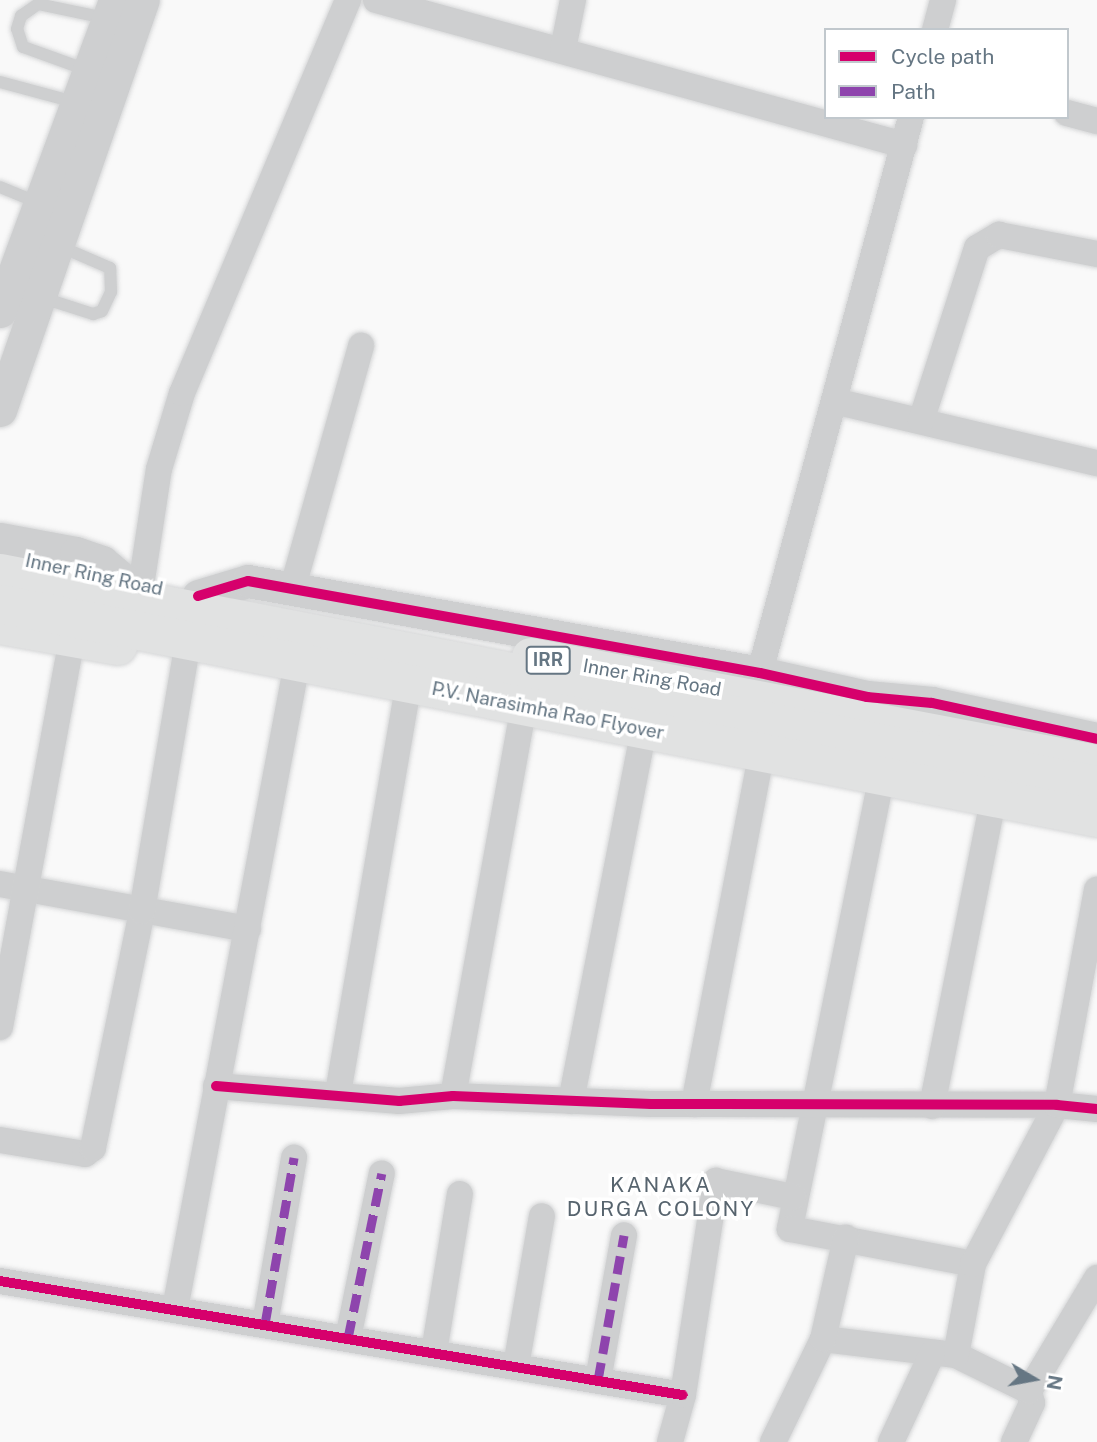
<!DOCTYPE html>
<html>
<head>
<meta charset="utf-8">
<style>
	body { margin:0 }
	#map { position:relative; width:1097px; height:1442px; overflow:hidden; background:#f9f9f9; font-family:"Public Sans",sans-serif }
	div>[style] { position:absolute }
	.roads { filter:drop-shadow(0 0 2px #d5d6d7) drop-shadow(0 0 2px #d5d6d7) }
	.service>* { height:12px; margin:-6px; padding:0 6px; transform-origin:6px; border-radius:6px; background:#cecfd0 }
	.minor>* { height:26px; margin:-13px; padding:0 13px; transform-origin:13px; border-radius:13px; background:#cecfd0 }
	.tertiary>* { height:33px; margin:-16.5px; padding:0 16.5px; transform-origin:16.5px; border-radius:16.5px; background:#cecfd0 }
	.primary>* { height:38px; margin:-19px; padding:0 19px; transform-origin:19px; border-radius:19px; background:#e1e2e2 }
	.motorway>* { height:38px; margin:-19px; padding:0 19px; transform-origin:19px; border-radius:19px; background:#e1e2e2 }
	.quiet>* { height:9px; margin-top:-4.5px; transform-origin:0; background:repeating-linear-gradient(90deg,#8e44ad 0 18px,transparent 0 27px) }
	.cycleway>* { height:10px; margin:-5px; padding:0 5px; transform-origin:5px; border-radius:5px; background:#d6006c }
	span { translate:-50% -50%; white-space:nowrap; text-align:center; line-height:1.15; -webkit-text-stroke:7px #fff; paint-order:stroke }
	.shield-label span { padding:2px 5px; background:#fff; border:2px solid; border-radius:5px; -webkit-text-stroke-width:0 }
	.shield-label { font-size:18px; color:#657683; font-weight:700 }
	.street-label { font-size:19px; color:#657683 }
	.neighbourhood-label { font-size:21px; color:#57646e; letter-spacing:2px }
	.legend { position:absolute; left:824px; top:28px; width:245px; height:91px; box-sizing:border-box; background:#fff; border:2px solid #c1c8cd; margin:0; padding:9px 12px; list-style:none; font-size:21px; color:#657683 }
	.legend li { display:flex; align-items:center; gap:14px; height:35px }
	.legend b { width:35px; border:2px solid #c1c8cd }
	.north { position:absolute; left:999px; top:1344px; width:70px; height:70px; -webkit-text-stroke:5px #fff; paint-order:stroke; rotate:100deg; font-size:19px; font-weight:700; line-height:28px; text-align:center; color:#657683 }
	.north::after { content:''; display:block; margin:auto; width:24px; height:32px; background:#657683; clip-path:polygon(50% 0,100% 100%,50% 72%,0 100%) }
</style>
</head>
<body>
<div id="map">
	<div class="roads">
		<div class="service">
			<div style="left:87px;top:70px;width:68px;rotate:-160.2deg"></div>
			<div style="left:23px;top:47px;width:19px;rotate:-108deg"></div>
			<div style="left:17px;top:29px;width:14px;rotate:-73deg"></div>
			<div style="left:21px;top:16px;width:21px;rotate:-35deg"></div>
			<div style="left:38px;top:4px;width:68px;rotate:11.8deg"></div>
			<div style="left:0;top:82px;width:77px;rotate:15.1deg"></div>
			<div style="left:0;top:187px;width:42px;rotate:22.3deg"></div>
			<div style="left:40px;top:297px;width:56px;rotate:17.8deg"></div>
			<div style="left:93px;top:314px;width:9px;rotate:-18deg"></div>
			<div style="left:102px;top:311px;width:21px;rotate:-65deg"></div>
			<div style="left:111px;top:292px;width:24px;rotate:-92deg"></div>
			<div style="left:110px;top:268px;width:56px;rotate:-156.7deg"></div>
		</div>
		<div class="minor">
			<div style="left:376px;top:0;width:548px;rotate:15.36deg"></div>
			<div style="left:935px;top:30px;width:31px;rotate:-75deg"></div>
			<div style="left:563px;top:49px;width:50px;rotate:-78.5deg"></div>
			<div style="left:1067px;top:113px;width:31px;rotate:15deg"></div>
			<div style="left:834px;top:401px;width:270px;rotate:13.3deg"></div>
			<div style="left:921px;top:421px;width:182px;rotate:-72.1deg"></div>
			<div style="left:977px;top:248px;width:26px;rotate:-31deg"></div>
			<div style="left:999px;top:235px;width:100px;rotate:11deg"></div>
			<div style="left:141px;top:586px;width:118px;rotate:-81.3deg"></div>
			<div style="left:159px;top:469px;width:79px;rotate:-73.2deg"></div>
			<div style="left:182px;top:393px;width:427px;rotate:-67.1deg"></div>
			<div style="left:292px;top:590px;width:254px;rotate:-74.2deg"></div>
			<div style="left:755px;top:690px;width:594px;rotate:-74.77deg"></div>
			<div style="left:879px;top:790px;width:448px;rotate:101.5deg"></div>
			<div style="left:790px;top:1229px;width:186px;rotate:10.8deg"></div>
			<div style="left:0;top:884px;width:252px;rotate:10.3deg"></div>
			<div style="left:0;top:1027px;width:396px;rotate:-79.5deg"></div>
			<div style="left:216px;top:1086px;width:184px;rotate:4.7deg"></div>
			<div style="left:399px;top:1101px;width:54px;rotate:-5.3deg"></div>
			<div style="left:453px;top:1096px;width:198px;rotate:2.3deg"></div>
			<div style="left:651px;top:1104px;width:406px;rotate:0.1deg"></div>
			<div style="left:1057px;top:1105px;width:40px;rotate:5.7deg"></div>
			<div style="left:338px;top:1093px;width:398px;rotate:-80.2deg"></div>
			<div style="left:453px;top:1096px;width:379px;rotate:-79.7deg"></div>
			<div style="left:571px;top:1101px;width:363px;rotate:-78.9deg"></div>
			<div style="left:694px;top:1104px;width:342px;rotate:-79.1deg"></div>
			<div style="left:932px;top:1106px;width:300px;rotate:-78.7deg"></div>
			<div style="left:0;top:1140px;width:86px;rotate:9.4deg"></div>
			<div style="left:85px;top:1154px;width:10px;rotate:-37deg"></div>
			<div style="left:93px;top:1148px;width:242px;rotate:-78.3deg"></div>
			<div style="left:142px;top:911px;width:256px;rotate:-80.3deg"></div>
			<div style="left:0;top:1281px;width:692px;rotate:9.48deg"></div>
			<div style="left:175px;top:1309px;width:641px;rotate:-79.3deg"></div>
			<div style="left:265px;top:1324px;width:169px;rotate:-80.1deg"></div>
			<div style="left:348px;top:1338px;width:168px;rotate:-78.4deg"></div>
			<div style="left:823px;top:1339px;width:134px;rotate:6.9deg"></div>
			<div style="left:956px;top:1355px;width:81px;rotate:26.3deg"></div>
			<div style="left:434px;top:1352px;width:160px;rotate:-80.7deg"></div>
			<div style="left:956px;top:1355px;width:93px;rotate:-79.4deg"></div>
			<div style="left:973px;top:1264px;width:180px;rotate:-62.2deg"></div>
			<div style="left:1057px;top:1105px;width:219px;rotate:-79.5deg"></div>
			<div style="left:516px;top:1366px;width:152px;rotate:-80.2deg"></div>
			<div style="left:598px;top:1380px;width:147px;rotate:-79.8deg"></div>
			<div style="left:670px;top:1442px;width:49px;rotate:-74.5deg"></div>
			<div style="left:683px;top:1395px;width:217px;rotate:-81.2deg"></div>
			<div style="left:716px;top:1181px;width:79px;rotate:11.7deg"></div>
			<div style="left:773px;top:1442px;width:114px;rotate:-64.1deg"></div>
			<div style="left:823px;top:1339px;width:104px;rotate:-77.2deg"></div>
			<div style="left:891px;top:1442px;width:97px;rotate:-65deg"></div>
			<div style="left:1014px;top:1442px;width:43px;rotate:-65.2deg"></div>
			<div style="left:1032px;top:1403px;width:12px;rotate:-104deg"></div>
			<div style="left:1029px;top:1391px;width:132px;rotate:-59deg"></div>
		</div>
		<div class="tertiary">
			<div style="left:0;top:311px;width:332px;rotate:-69.7deg"></div>
			<div style="left:0;top:410px;width:434px;rotate:-70.8deg"></div>
			<div style="left:0;top:539px;width:77px;rotate:10.4deg"></div>
			<div style="left:76px;top:553px;width:28px;rotate:19deg"></div>
			<div style="left:102px;top:562px;width:31px;rotate:40deg"></div>
			<div style="left:198px;top:596px;width:52px;rotate:-16.7deg"></div>
			<div style="left:248px;top:581px;width:520px;rotate:10.19deg"></div>
			<div style="left:760px;top:673px;width:110px;rotate:12.6deg"></div>
			<div style="left:867px;top:697px;width:65px;rotate:5.3deg"></div>
			<div style="left:932px;top:703px;width:169px;rotate:12.3deg"></div>
		</div>
		<div class="primary">
			<div style="left:0;top:625px;width:120px;rotate:10.1deg"></div>
			<div style="left:531px;top:657px;width:576px;rotate:10.71deg"></div>
		</div>
		<div class="motorway">
			<div style="left:0;top:573px;width:1117px;rotate:10.94deg"></div>
			<div style="left:0;top:604px;width:1118px;rotate:11.04deg"></div>
		</div>
	</div>
	<div class="quiet">
		<div style="left:265px;top:1324px;width:169px;rotate:-80.1deg"></div>
		<div style="left:348px;top:1338px;width:168px;rotate:-78.4deg"></div>
		<div style="left:598px;top:1380px;width:147px;rotate:-79.8deg"></div>
	</div>
	<div class="cycleway">
		<div style="left:198px;top:596px;width:52px;rotate:-16.7deg"></div>
		<div style="left:248px;top:581px;width:520px;rotate:10.19deg"></div>
		<div style="left:760px;top:673px;width:110px;rotate:12.6deg"></div>
		<div style="left:867px;top:697px;width:65px;rotate:5.3deg"></div>
		<div style="left:932px;top:703px;width:169px;rotate:12.3deg"></div>
		<div style="left:216px;top:1086px;width:184px;rotate:4.7deg"></div>
		<div style="left:399px;top:1101px;width:54px;rotate:-5.3deg"></div>
		<div style="left:453px;top:1096px;width:198px;rotate:2.3deg"></div>
		<div style="left:651px;top:1104px;width:406px;rotate:0.1deg"></div>
		<div style="left:1057px;top:1105px;width:40px;rotate:5.7deg"></div>
		<div style="left:0;top:1281px;width:692px;rotate:9.48deg"></div>
	</div>
	<div class="shield-label">
		<span style="left:548px;top:660px">IRR</span>
	</div>
	<div class="street-label">
		<span style="left:94px;top:575px;rotate:12deg">Inner Ring Road</span>
		<span style="left:652px;top:678px;rotate:10deg">Inner Ring Road</span>
		<span style="left:548px;top:711px;rotate:11deg">P.V. Narasimha Rao Flyover</span>
	</div>
	<div class="neighbourhood-label">
		<span style="left:661px;top:1197px">KANAKA<br>DURGA COLONY</span>
	</div>
	<ul class="legend">
	<li><b style="height:9px;background:#d6006c"></b>Cycle path</li>
	<li><b style="height:9px;background:#8e44ad"></b>Path</li>
	</ul>
	<div class="north">N</div>
</div>
</body>
</html>
